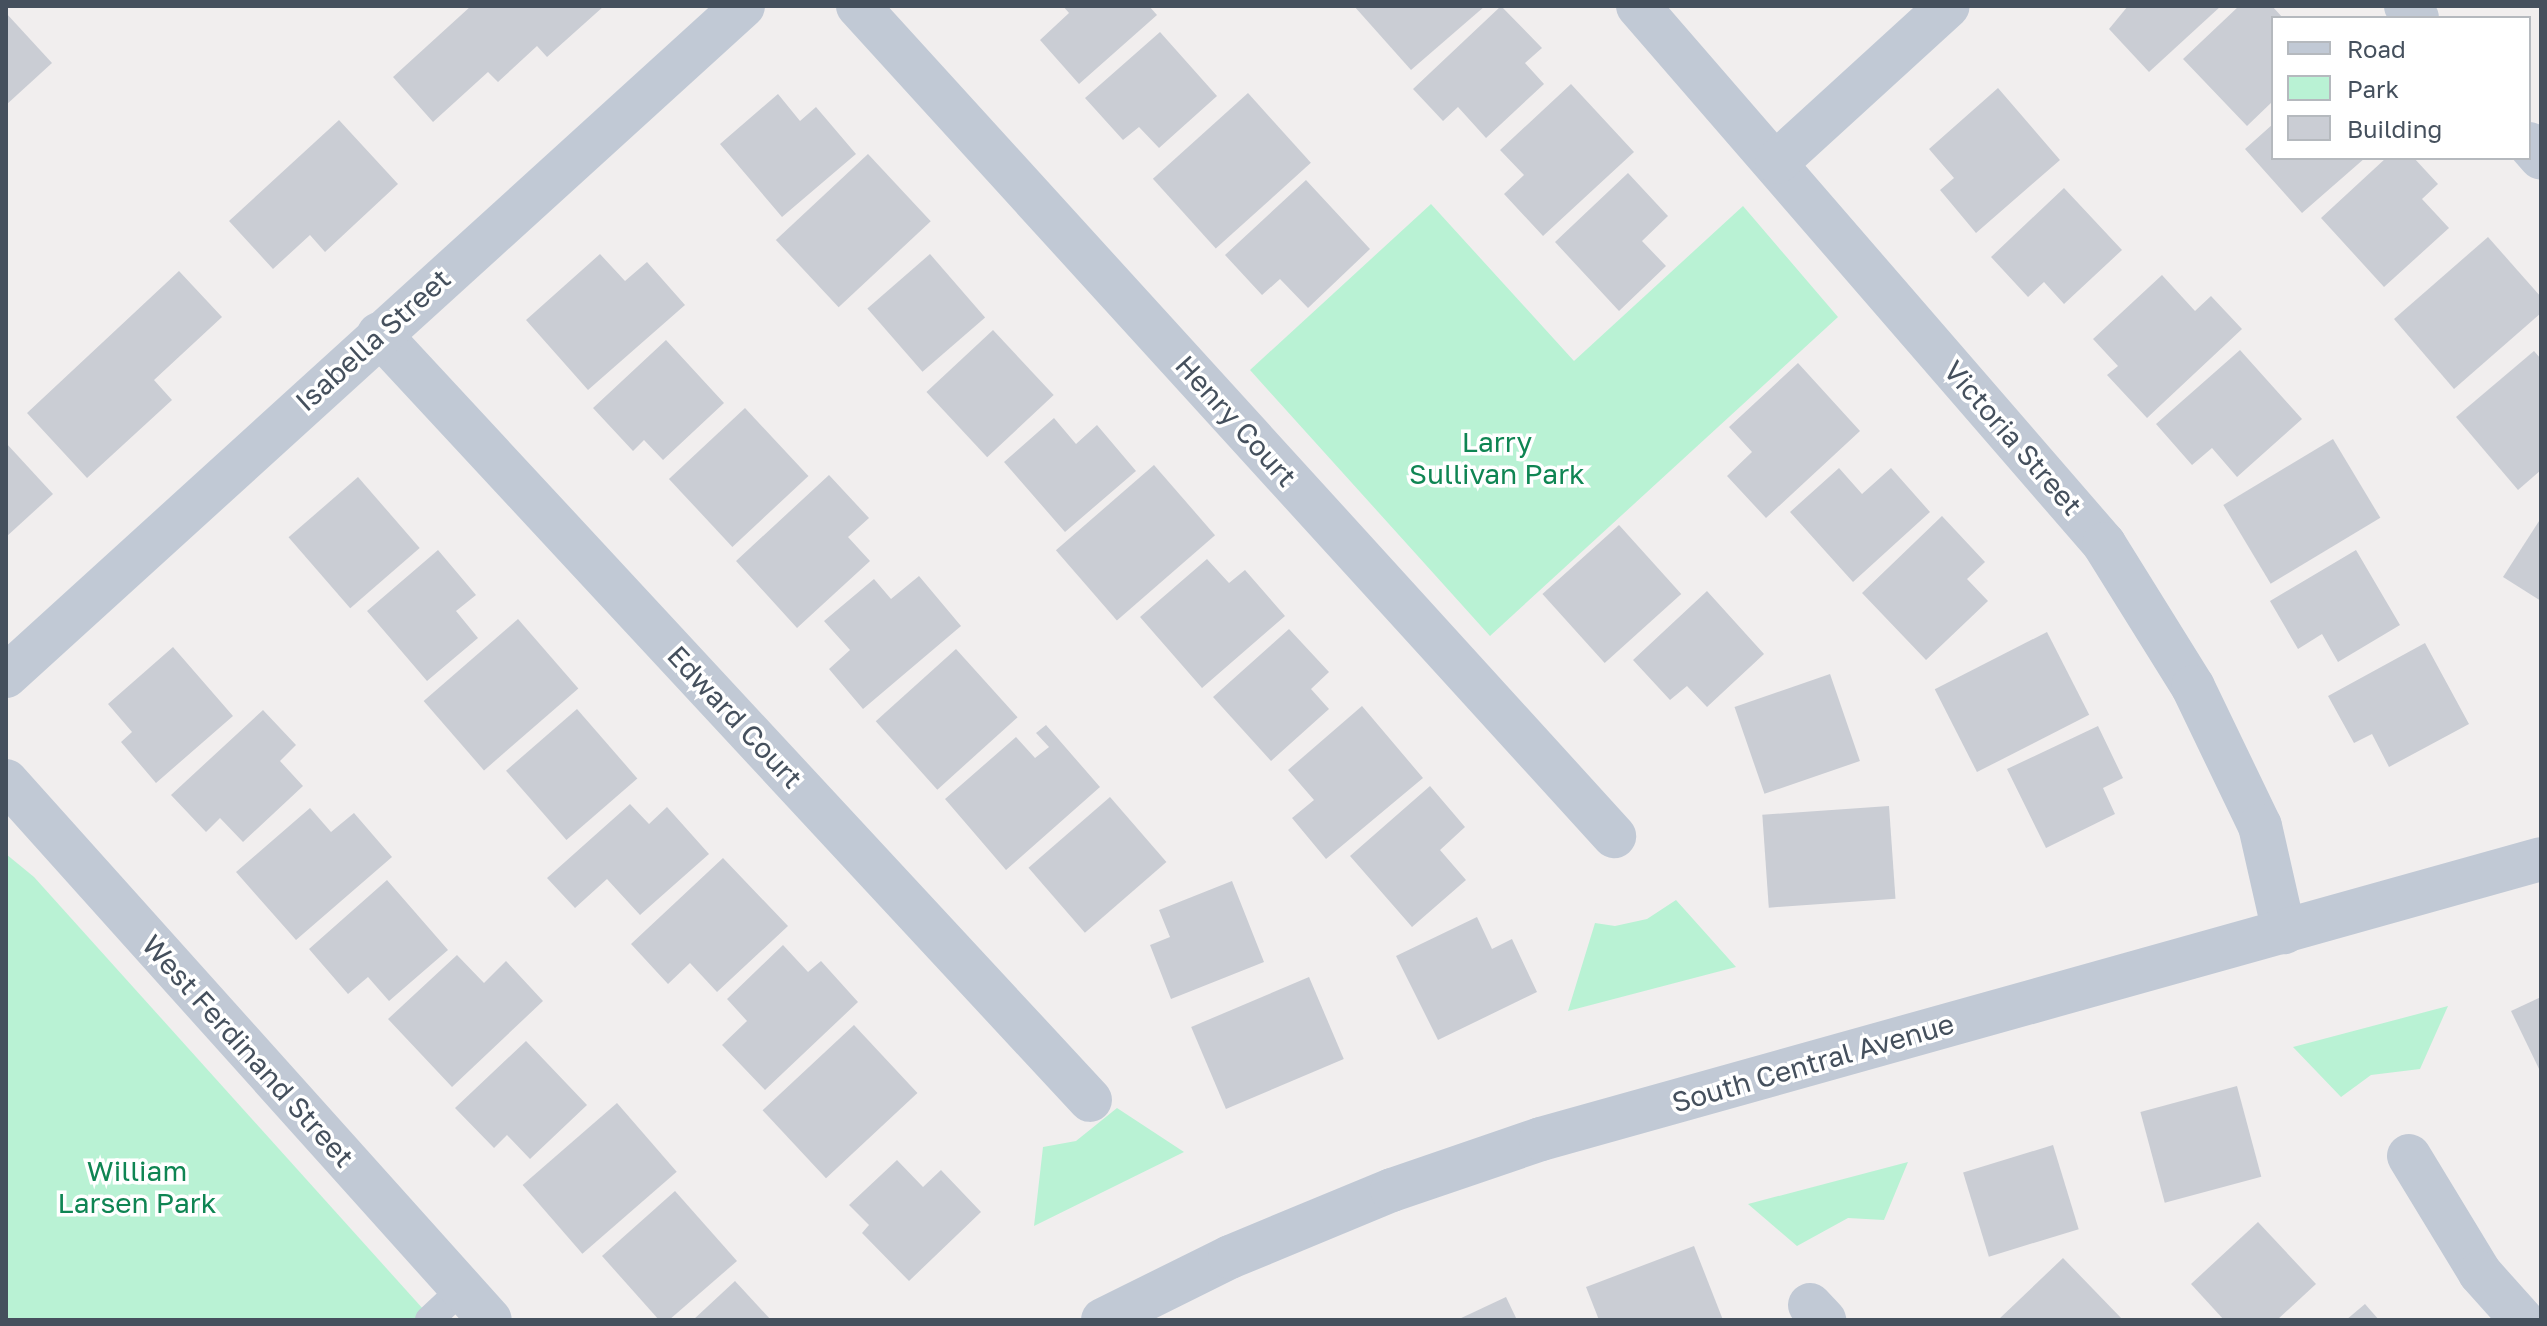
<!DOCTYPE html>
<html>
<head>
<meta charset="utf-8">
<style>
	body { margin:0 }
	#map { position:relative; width:2547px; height:1326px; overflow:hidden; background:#f1eeee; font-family:"Golos Text",sans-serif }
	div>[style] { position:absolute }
	.green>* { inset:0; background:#b9f2d4 }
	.building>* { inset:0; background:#cacdd4; transform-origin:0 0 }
	.service>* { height:28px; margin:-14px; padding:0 14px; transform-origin:14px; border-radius:14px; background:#c1c9d5 }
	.minor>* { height:44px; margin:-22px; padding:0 22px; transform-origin:22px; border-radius:22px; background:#c1c9d5 }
	.tertiary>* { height:44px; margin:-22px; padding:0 22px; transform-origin:22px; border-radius:22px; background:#c1c9d5 }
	span { translate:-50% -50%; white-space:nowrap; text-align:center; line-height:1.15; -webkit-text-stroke:7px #fff; paint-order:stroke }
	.street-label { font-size:28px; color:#45505d }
	.park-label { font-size:28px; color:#0f8553 }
	.frame { position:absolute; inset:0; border:8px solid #45505d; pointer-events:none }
	.legend { position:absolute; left:2271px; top:16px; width:260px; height:144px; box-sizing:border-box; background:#fff; border:2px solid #b5b9be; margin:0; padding:10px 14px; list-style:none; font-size:24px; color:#45505d }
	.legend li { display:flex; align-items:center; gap:16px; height:40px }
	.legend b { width:40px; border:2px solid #b5b9be }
</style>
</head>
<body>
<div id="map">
	<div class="green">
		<div style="clip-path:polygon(1431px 204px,1574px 361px,1743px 206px,1838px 317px,1490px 636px,1250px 370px)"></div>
		<div style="clip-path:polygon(6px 854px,34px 877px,433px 1320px,6px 1320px)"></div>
		<div style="clip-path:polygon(1676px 900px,1736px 967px,1568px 1011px,1595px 923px,1615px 926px,1647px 919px)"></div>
		<div style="clip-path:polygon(2448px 1006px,2420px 1069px,2371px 1075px,2341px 1097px,2293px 1047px)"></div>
		<div style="clip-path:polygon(1117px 1108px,1184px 1152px,1034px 1226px,1043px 1147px,1076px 1141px)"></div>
		<div style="clip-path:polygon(1908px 1162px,1884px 1220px,1848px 1218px,1797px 1246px,1748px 1204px)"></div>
	</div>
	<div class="building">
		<div style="clip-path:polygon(471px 6px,604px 6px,547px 57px,537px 46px,498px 82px,488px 72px,433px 122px,393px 77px)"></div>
		<div style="clip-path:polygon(1063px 6px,1149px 6px,1157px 15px,1079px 84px,1040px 40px,1069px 13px)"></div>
		<div style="clip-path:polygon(1354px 6px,1485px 6px,1411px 70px)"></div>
		<div style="clip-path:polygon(1501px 6px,1542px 48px,1525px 63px,1544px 84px,1486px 138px,1458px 107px,1443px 121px,1413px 89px)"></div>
		<div style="clip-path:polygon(2128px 6px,2221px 6px,2149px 72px,2109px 29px)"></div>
		<div style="clip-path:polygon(2239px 6px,2272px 6px,2283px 18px,2273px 18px,2273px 101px,2247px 126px,2183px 59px)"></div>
		<div style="clip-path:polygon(6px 13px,52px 63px,6px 105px)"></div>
		<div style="clip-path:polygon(1160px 32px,1217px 96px,1159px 148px,1139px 127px,1123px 140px,1085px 98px)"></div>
		<div style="clip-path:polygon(1571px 84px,1634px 152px,1543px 236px,1504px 194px,1524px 175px,1500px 150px)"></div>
		<div style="clip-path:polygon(1998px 88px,2060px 160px,1976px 233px,1940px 190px,1954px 178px,1929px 149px)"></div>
		<div style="left:1248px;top:93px;width:94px;height:128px;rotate:48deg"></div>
		<div style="clip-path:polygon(778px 94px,800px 121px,816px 107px,856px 154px,782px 217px,720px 144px)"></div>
		<div style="clip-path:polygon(339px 120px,398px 184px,325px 252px,310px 235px,273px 269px,229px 221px)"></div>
		<div style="clip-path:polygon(2273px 124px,2273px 158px,2365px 158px,2302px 213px,2245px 149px)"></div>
		<div style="left:868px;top:154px;width:92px;height:126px;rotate:47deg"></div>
		<div style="clip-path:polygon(2386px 158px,2414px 158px,2438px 184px,2422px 199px,2449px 228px,2384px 287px,2321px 218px)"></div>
		<div style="clip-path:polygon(1628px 173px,1668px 216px,1642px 241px,1666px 266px,1619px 311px,1555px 242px)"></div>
		<div style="clip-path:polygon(1306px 180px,1370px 249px,1308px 308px,1280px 279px,1262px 295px,1225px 255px)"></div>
		<div style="clip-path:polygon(2064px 188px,2122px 250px,2064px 304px,2044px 282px,2028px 297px,1991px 257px)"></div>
		<div style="clip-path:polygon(2488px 237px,2541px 297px,2541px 313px,2454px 389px,2394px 319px)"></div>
		<div style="clip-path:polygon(600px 254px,625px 281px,647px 262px,685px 305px,588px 390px,526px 320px)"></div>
		<div style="left:930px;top:254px;width:84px;height:83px;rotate:49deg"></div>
		<div style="clip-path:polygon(179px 271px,222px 317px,154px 380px,172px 400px,87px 478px,27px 413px)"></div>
		<div style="clip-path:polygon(2162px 275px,2195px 311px,2211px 296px,2242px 329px,2147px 418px,2107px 375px,2118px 366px,2093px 339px)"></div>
		<div style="left:993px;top:330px;width:89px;height:91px;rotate:47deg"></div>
		<div style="clip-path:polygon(666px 340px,724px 403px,663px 460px,644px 440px,633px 451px,593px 408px)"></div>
		<div style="clip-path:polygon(2240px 350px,2302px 419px,2237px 477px,2212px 448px,2192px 465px,2156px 424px)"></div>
		<div style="clip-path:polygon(2534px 351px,2541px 359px,2541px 470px,2518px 490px,2456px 417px)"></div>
		<div style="clip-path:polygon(1798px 363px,1860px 431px,1766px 518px,1727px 476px,1752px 452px,1729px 427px)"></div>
		<div style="left:745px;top:408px;width:93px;height:104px;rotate:47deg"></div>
		<div style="clip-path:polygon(1054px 418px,1076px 444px,1097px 425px,1136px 471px,1065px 532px,1004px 462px)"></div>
		<div style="left:2333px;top:439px;width:92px;height:128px;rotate:59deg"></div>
		<div style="clip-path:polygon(6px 443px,53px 494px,6px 537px)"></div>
		<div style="left:1154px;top:465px;width:93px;height:130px;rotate:49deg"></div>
		<div style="clip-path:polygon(1839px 468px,1862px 494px,1891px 468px,1930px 512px,1853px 582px,1790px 512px)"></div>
		<div style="clip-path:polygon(829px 475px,869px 518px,848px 537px,870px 561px,797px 628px,736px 561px)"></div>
		<div style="left:358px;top:477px;width:94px;height:92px;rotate:49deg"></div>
		<div style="clip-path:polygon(1942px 516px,1985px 562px,1967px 579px,1988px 601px,1926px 660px,1862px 593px)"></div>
		<div style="clip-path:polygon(2541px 518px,2541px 601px,2503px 577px)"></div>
		<div style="left:1619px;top:525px;width:93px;height:103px;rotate:48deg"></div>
		<div style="clip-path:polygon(438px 550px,476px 595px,456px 611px,478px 638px,427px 681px,367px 611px)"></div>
		<div style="clip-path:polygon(2356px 550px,2400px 625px,2338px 662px,2322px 634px,2298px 649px,2270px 601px)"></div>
		<div style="clip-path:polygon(1207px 559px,1229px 583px,1245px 570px,1285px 616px,1202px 688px,1140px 617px)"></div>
		<div style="clip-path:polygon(919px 576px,961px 626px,863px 709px,829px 669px,850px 650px,824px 621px,874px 579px,891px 599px)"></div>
		<div style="clip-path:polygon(1707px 591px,1764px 654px,1707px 707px,1687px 686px,1670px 700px,1633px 660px)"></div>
		<div style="left:518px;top:619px;width:92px;height:125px;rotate:49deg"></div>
		<div style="clip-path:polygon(1289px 629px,1329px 672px,1311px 689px,1329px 709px,1271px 761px,1213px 697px)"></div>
		<div style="left:2047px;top:632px;width:93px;height:126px;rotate:63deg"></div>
		<div style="clip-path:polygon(2425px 643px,2469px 724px,2389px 767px,2372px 734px,2354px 743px,2328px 696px)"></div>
		<div style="clip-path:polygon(173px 647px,233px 716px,156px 783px,121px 742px,132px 732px,108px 704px)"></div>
		<div style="left:956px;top:649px;width:92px;height:108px;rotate:48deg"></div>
		<div style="left:1830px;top:674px;width:92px;height:101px;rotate:71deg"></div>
		<div style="clip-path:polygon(1362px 706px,1423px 778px,1326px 859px,1292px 818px,1314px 800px,1288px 770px)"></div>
		<div style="left:577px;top:709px;width:92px;height:94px;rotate:49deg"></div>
		<div style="clip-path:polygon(263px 710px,296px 745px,280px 761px,303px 786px,243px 842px,220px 818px,206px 832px,171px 795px)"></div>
		<div style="clip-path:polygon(1046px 725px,1100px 787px,1006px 870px,945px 799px,1016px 737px,1035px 758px,1049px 747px,1036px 733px)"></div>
		<div style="clip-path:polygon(2098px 726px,2123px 778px,2103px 788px,2115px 814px,2046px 848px,2007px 769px)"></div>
		<div style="clip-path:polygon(1430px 786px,1465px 827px,1440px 850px,1466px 880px,1412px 927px,1350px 856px)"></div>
		<div style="left:1110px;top:797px;width:86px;height:108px;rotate:49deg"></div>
		<div style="clip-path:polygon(630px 804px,649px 824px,667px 807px,709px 854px,640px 915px,607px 879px,575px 908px,547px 878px)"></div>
		<div style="left:1889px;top:806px;width:93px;height:127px;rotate:86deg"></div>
		<div style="clip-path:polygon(310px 808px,331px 832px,354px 813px,392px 857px,296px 940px,236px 872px)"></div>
		<div style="clip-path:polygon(723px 858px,788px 926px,717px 992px,690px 963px,668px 984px,631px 944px)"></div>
		<div style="clip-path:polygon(387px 880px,448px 950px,389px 1001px,368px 977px,348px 994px,309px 949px)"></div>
		<div style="clip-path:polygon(1232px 881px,1264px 962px,1171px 999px,1150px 945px,1170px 937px,1159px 910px)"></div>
		<div style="clip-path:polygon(1477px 917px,1492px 949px,1512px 939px,1537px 992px,1438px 1040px,1396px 956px)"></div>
		<div style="clip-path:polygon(783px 945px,808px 972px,821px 961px,858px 1002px,765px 1090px,722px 1045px,747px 1021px,727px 999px)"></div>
		<div style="clip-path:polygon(457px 955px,484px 983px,506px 961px,543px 1001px,452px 1087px,388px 1019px)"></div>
		<div style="left:1309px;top:977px;width:89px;height:128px;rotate:67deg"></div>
		<div style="clip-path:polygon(2541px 997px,2541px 1073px,2511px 1011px)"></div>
		<div style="left:854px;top:1025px;width:93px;height:125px;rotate:47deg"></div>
		<div style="clip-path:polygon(526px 1041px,587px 1105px,530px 1159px,507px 1135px,494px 1148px,455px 1108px)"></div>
		<div style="left:2237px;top:1086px;width:94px;height:100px;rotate:75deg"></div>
		<div style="left:617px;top:1103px;width:91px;height:125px;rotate:49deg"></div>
		<div style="left:2053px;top:1145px;width:88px;height:94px;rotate:73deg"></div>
		<div style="clip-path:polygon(897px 1160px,923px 1187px,941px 1170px,981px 1212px,909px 1281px,862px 1233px,869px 1225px,849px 1205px)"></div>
		<div style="clip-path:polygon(675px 1191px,737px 1261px,669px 1320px,659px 1320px,602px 1256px)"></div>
		<div style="clip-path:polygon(2258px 1222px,2316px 1284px,2277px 1320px,2224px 1320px,2191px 1284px)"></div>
		<div style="clip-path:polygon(1694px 1246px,1723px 1320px,1599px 1320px,1586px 1287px)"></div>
		<div style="clip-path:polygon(2063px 1258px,2123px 1320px,1998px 1320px)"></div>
		<div style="clip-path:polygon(735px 1281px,771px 1320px,693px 1320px)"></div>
		<div style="clip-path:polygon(1506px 1297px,1517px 1320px,1457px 1320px)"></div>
		<div style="clip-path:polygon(2365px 1304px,2379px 1320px,2346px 1320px)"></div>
	</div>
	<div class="service">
		<div style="left:429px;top:1320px;width:45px;rotate:-43.2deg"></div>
	</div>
	<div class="minor">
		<div style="left:858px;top:6px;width:1123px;rotate:47.67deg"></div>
		<div style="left:1638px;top:6px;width:712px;rotate:49.1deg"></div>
		<div style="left:2104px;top:544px;width:168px;rotate:58.1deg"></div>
		<div style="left:2193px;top:687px;width:154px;rotate:64.3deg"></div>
		<div style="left:2260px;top:826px;width:109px;rotate:77.2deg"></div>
		<div style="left:2406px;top:6px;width:16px;rotate:47deg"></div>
		<div style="left:2529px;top:144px;width:18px;rotate:49deg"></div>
		<div style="left:1777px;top:162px;width:231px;rotate:-42.4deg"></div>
		<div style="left:379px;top:334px;width:1045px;rotate:47.13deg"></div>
		<div style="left:6px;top:676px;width:996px;rotate:-42.27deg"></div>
		<div style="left:6px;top:781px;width:724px;rotate:48.08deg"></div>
		<div style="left:2409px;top:1156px;width:137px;rotate:58.7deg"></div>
		<div style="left:2480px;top:1273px;width:63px;rotate:48.2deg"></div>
		<div style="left:1810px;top:1305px;width:21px;rotate:47deg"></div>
	</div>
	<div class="tertiary">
		<div style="left:1103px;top:1320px;width:142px;rotate:-26.4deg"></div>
		<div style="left:1230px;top:1257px;width:175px;rotate:-22.5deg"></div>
		<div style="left:1392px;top:1190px;width:157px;rotate:-18.9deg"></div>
		<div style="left:1541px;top:1139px;width:1038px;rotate:-15.64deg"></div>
	</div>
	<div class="street-label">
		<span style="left:373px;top:340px;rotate:-42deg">Isabella Street</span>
		<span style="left:1236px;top:421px;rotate:48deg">Henry Court</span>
		<span style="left:2013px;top:438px;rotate:49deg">Victoria Street</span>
		<span style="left:735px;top:717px;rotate:47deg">Edward Court</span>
		<span style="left:248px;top:1051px;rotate:48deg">West Ferdinand Street</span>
		<span style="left:1813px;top:1063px;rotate:-16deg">South Central Avenue</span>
	</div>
	<div class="park-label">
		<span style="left:1497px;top:458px">Larry<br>Sullivan Park</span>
		<span style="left:137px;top:1187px">William<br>Larsen Park</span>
	</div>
	<div class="frame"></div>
	<ul class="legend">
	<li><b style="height:10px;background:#c1c9d5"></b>Road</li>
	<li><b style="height:22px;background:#b9f2d4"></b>Park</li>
	<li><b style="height:22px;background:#cacdd4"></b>Building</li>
	</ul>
</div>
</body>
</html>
